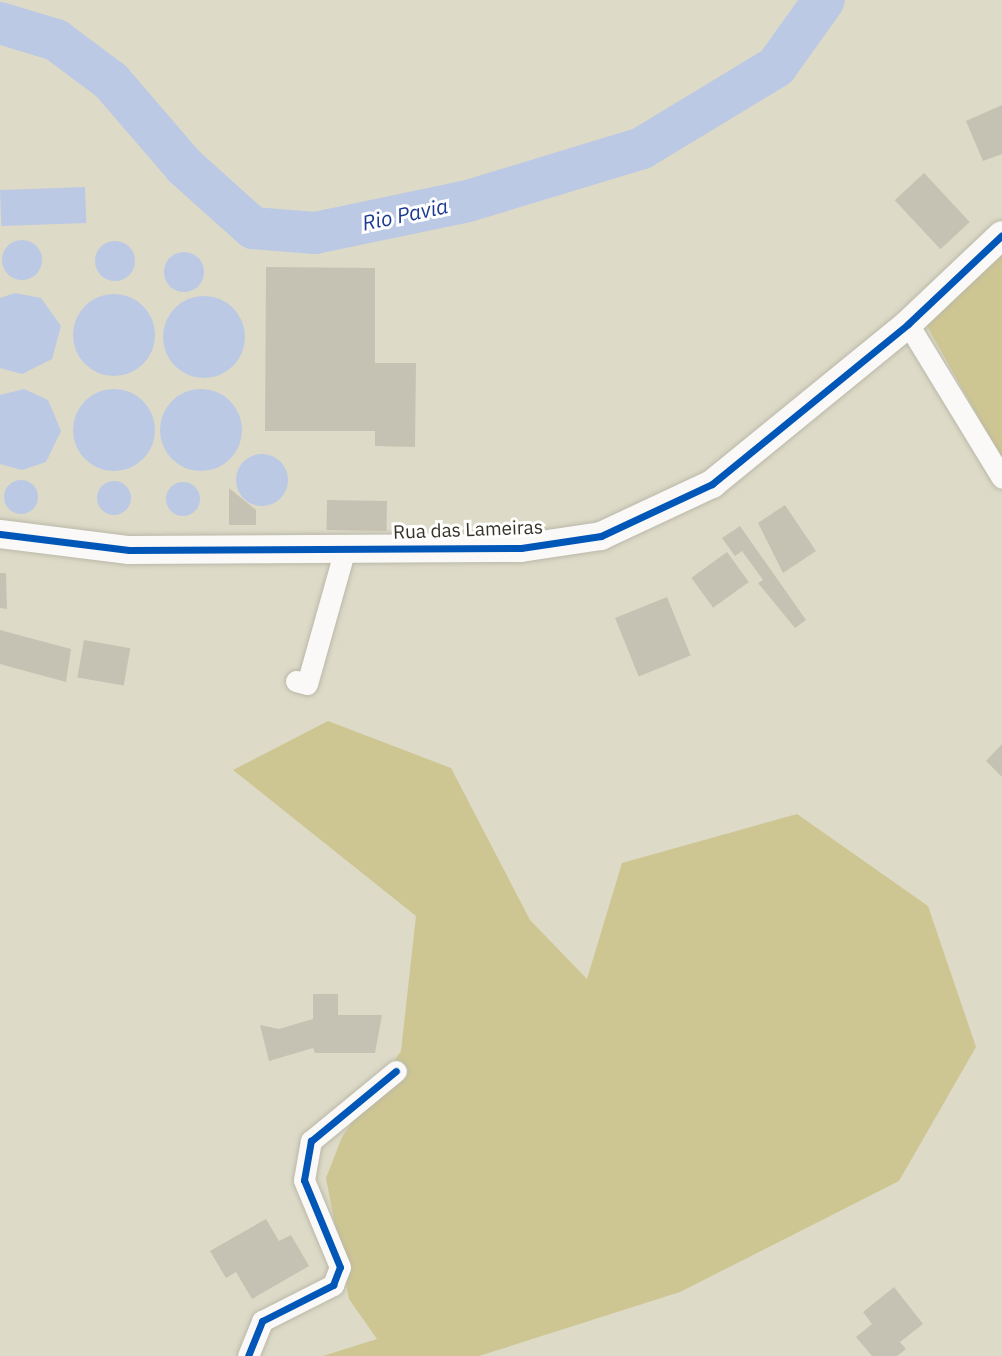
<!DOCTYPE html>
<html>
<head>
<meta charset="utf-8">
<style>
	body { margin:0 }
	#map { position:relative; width:1002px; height:1356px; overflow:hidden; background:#dddac7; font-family:"IBM Plex Sans",sans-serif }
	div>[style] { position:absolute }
	.green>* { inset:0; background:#cec692 }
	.water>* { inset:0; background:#bbc9e4; transform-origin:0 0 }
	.round { border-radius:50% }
	.river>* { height:42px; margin:-21px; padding:0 21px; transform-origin:21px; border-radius:21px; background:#bbc9e4 }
	.building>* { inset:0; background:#c5c2b3; transform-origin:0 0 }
	.roads { filter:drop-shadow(0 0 2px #bab8a9) drop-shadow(0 0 2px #bab8a9) }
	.street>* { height:21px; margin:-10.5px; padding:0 10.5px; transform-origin:10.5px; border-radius:10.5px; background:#faf9f7 }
	.secondary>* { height:28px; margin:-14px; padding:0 14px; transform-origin:14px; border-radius:14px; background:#faf9f7 }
	.cycleway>* { height:7px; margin:-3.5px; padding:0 3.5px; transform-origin:3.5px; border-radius:3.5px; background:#0057b8 }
	span { translate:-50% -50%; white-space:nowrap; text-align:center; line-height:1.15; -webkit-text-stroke:6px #fff; paint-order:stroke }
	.street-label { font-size:19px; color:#353326 }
	.water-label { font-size:21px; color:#1d3a91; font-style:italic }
</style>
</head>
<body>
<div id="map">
	<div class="green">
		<div style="clip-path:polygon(1002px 252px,1002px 459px,927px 326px)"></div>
		<div style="clip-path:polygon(328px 721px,451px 768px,530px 920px,587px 979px,622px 863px,797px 814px,928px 906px,976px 1047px,899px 1181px,680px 1292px,479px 1356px,323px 1356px,377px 1339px,349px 1299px,326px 1178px,342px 1137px,401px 1051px,416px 916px,233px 770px)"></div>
	</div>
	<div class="water">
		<div style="left:85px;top:187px;width:36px;height:85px;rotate:88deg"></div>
		<div class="round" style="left:2px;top:240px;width:40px;height:40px"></div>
		<div class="round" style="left:95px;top:241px;width:40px;height:40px"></div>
		<div class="round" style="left:164px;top:252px;width:40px;height:40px"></div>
		<div style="clip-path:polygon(15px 293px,41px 298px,61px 326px,52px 359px,22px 374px,0 368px,0 298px)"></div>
		<div class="round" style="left:73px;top:294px;width:82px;height:82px"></div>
		<div class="round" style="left:163px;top:296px;width:82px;height:82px"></div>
		<div style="clip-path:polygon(24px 389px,48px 400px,61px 431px,46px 462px,22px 470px,0 464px,0 395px)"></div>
		<div class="round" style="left:160px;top:389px;width:82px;height:82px"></div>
		<div class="round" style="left:73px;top:389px;width:82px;height:82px"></div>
		<div class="round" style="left:236px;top:454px;width:52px;height:52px"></div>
		<div class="round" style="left:4px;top:480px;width:34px;height:34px"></div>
		<div class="round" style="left:97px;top:481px;width:34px;height:34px"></div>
		<div class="round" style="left:166px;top:482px;width:34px;height:34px"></div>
	</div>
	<div class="river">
		<div style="left:0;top:23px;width:59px;rotate:16.9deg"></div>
		<div style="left:56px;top:40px;width:69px;rotate:36.7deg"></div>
		<div style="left:111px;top:81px;width:112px;rotate:49.3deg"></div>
		<div style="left:184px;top:166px;width:93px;rotate:41.9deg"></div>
		<div style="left:253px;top:228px;width:62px;rotate:4.6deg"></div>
		<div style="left:315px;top:233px;width:156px;rotate:-11.8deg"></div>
		<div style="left:468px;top:201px;width:182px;rotate:-16.9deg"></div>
		<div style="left:642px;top:148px;width:157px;rotate:-31.2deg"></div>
		<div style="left:776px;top:67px;width:82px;rotate:-54.4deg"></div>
	</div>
	<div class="building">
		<div style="clip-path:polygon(1002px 105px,1002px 154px,983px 161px,966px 121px)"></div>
		<div style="left:924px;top:173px;width:67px;height:40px;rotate:47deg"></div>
		<div style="clip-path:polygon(266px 267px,375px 268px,375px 363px,416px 363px,415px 447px,375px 446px,375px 431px,265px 431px)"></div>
		<div style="clip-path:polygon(229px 488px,256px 510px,256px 525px,229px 525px)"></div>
		<div style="left:327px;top:500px;width:60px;height:30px;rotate:1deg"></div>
		<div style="clip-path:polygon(785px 505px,816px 551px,783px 573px,758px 523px)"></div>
		<div style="clip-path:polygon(740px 526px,806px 620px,795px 628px,758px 583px,763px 580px,742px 551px,735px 556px,722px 538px)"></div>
		<div style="left:727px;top:552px;width:37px;height:44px;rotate:54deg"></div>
		<div style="clip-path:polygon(0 573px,6px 573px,7px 609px,0 608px)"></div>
		<div style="left:667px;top:597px;width:63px;height:56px;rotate:68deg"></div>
		<div style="clip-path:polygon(0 630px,71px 649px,66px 682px,0 664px)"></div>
		<div style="left:84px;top:640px;width:47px;height:38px;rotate:10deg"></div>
		<div style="clip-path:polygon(1002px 744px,1002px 777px,986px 761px)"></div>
		<div style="clip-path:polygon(313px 994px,338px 994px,338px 1015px,382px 1015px,375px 1053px,315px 1053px,313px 1048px,269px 1061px,260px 1025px,279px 1029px,313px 1019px)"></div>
		<div style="clip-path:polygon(266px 1219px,279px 1241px,291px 1235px,309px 1266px,252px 1299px,236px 1272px,226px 1278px,210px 1251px)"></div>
		<div style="clip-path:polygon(894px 1287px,923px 1324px,900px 1342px,906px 1349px,897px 1356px,872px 1356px,856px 1337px,872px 1324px,863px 1312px)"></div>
	</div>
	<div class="roads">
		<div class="street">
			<div style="left:908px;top:324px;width:180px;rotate:58.6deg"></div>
			<div style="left:296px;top:681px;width:11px;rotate:15deg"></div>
			<div style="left:307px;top:684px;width:140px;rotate:-74.3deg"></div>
			<div style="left:248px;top:1356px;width:38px;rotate:-68deg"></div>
			<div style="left:262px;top:1321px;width:80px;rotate:-26.9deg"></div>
			<div style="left:333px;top:1285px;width:19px;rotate:-69deg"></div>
			<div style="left:340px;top:1267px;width:94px;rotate:-112.5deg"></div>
			<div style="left:304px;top:1180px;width:40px;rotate:-80deg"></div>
			<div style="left:311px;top:1141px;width:110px;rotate:-39.5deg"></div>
		</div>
		<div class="secondary">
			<div style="left:0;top:534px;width:130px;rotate:7.1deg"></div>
			<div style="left:129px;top:550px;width:392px;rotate:-0.3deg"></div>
			<div style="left:521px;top:548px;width:81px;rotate:-8.5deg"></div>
			<div style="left:601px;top:536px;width:123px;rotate:-25.1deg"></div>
			<div style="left:712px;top:484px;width:253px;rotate:-39.2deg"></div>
			<div style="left:908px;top:324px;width:129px;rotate:-43.4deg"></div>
		</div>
	</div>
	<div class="cycleway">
		<div style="left:0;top:534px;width:130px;rotate:7.1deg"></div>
		<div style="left:129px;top:550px;width:392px;rotate:-0.3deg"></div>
		<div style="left:521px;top:548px;width:81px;rotate:-8.5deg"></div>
		<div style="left:601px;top:536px;width:123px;rotate:-25.1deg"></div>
		<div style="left:712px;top:484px;width:253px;rotate:-39.2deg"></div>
		<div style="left:908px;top:324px;width:129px;rotate:-43.4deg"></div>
		<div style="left:248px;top:1356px;width:38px;rotate:-68deg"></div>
		<div style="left:262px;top:1321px;width:80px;rotate:-26.9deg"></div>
		<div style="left:333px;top:1285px;width:19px;rotate:-69deg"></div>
		<div style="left:340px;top:1267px;width:94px;rotate:-112.5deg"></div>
		<div style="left:304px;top:1180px;width:40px;rotate:-80deg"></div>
		<div style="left:311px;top:1141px;width:110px;rotate:-39.5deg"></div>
	</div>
	<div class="street-label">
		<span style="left:468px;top:530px;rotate:-2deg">Rua das Lameiras</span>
	</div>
	<div class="water-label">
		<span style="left:405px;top:214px;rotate:-12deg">Rio Pavia</span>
	</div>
</div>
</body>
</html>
